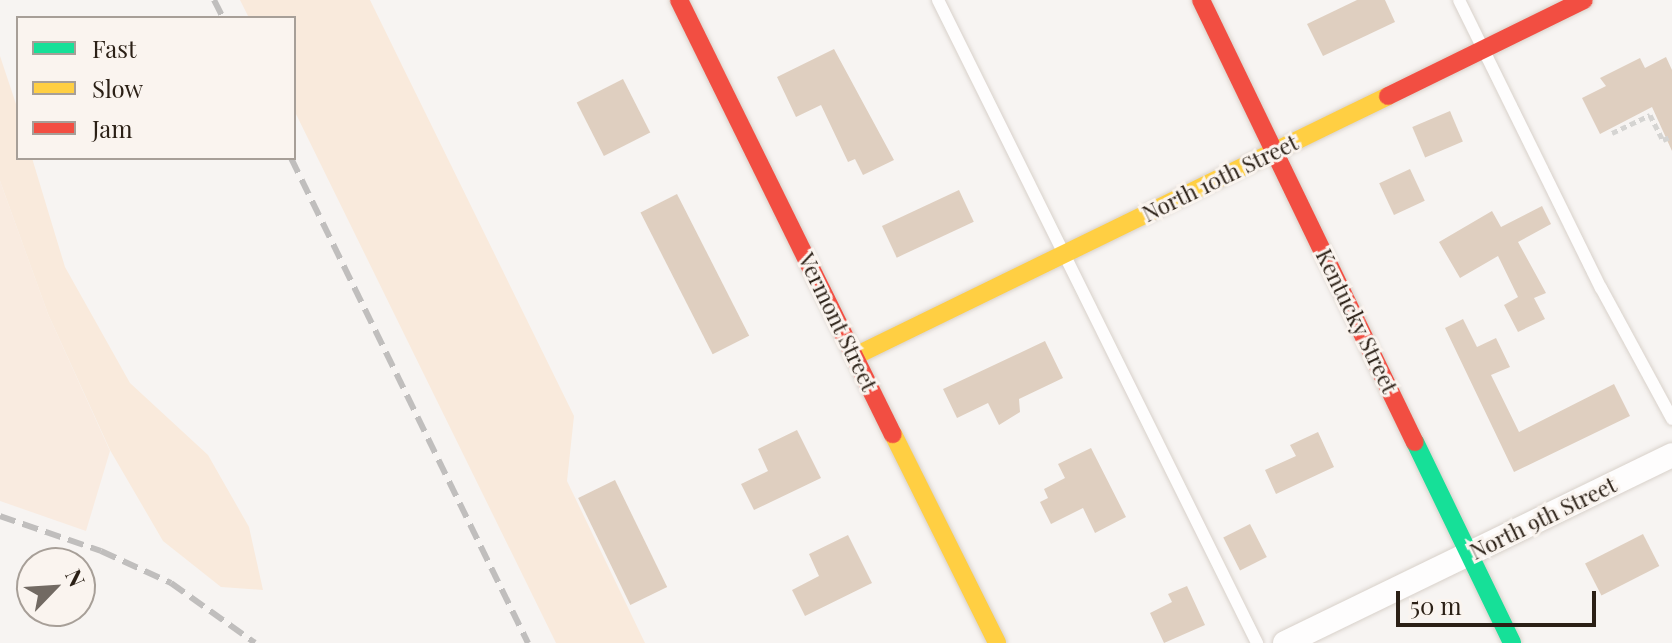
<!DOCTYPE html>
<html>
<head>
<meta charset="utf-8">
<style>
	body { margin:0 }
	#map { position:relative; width:1672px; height:643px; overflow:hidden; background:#f7f4f2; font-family:"Playfair Display",serif }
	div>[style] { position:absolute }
	.built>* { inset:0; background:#f9ebe0 }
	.green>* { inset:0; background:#f9eadc }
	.building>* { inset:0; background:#dfcfc0; transform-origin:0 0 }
	.path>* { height:5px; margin-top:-2.5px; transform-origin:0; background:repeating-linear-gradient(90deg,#d5d4d2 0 6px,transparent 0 10px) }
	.roads { filter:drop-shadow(0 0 2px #d8d1ca) drop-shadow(0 0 2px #d8d1ca) }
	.lane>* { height:12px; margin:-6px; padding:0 6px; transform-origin:6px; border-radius:6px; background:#fefdfd }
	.street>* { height:24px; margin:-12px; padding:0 12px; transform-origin:12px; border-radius:12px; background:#fefdfd }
	.fast>* { height:18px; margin:-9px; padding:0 9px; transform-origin:9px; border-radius:9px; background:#16e098 }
	.slow>* { height:18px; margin:-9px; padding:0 9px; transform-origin:9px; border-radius:9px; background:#ffcf43 }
	.jam>* { height:18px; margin:-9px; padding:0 9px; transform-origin:9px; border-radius:9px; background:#f24e42 }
	.rail>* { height:6px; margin-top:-3px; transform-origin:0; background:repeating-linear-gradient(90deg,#c0bebd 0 16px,transparent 0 24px) }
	span { translate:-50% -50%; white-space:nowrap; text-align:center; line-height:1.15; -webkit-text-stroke:6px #faf4ef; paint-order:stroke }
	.street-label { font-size:22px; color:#2b2016 }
	.legend { position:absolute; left:16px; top:16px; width:280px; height:144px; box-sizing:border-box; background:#faf4ef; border:2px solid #a79f98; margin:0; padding:10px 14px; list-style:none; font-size:24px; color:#2b2016 }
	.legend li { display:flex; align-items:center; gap:16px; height:40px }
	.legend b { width:40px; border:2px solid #a79f98 }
	.north { position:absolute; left:16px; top:547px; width:80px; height:80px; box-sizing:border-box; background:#faf4ef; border:2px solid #a79f98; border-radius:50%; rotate:65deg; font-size:22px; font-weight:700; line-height:32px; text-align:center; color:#2b2016 }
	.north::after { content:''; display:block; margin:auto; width:28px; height:36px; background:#726a63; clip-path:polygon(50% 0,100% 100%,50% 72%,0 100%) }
	.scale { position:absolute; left:1396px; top:591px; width:200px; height:36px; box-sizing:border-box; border:4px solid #2b2016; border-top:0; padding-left:10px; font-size:24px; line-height:28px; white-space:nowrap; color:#2b2016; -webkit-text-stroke:6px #faf4ef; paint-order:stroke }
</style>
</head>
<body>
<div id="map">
	<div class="built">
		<div style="clip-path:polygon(0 181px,48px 314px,110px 451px,86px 531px,0 501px)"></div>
	</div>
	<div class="green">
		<div style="clip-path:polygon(240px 0,370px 0,574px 416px,567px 481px,645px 643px,556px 643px,294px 110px,294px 18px,249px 18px)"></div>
		<div style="clip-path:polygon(0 56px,18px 110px,18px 158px,32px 158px,65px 267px,130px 383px,208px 455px,249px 527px,263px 590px,221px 587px,163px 541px,110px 450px,48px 314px,0 181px)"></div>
	</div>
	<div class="building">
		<div style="clip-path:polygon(1357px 0,1385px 0,1395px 22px,1323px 56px,1307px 24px)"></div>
		<div style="clip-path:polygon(834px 49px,894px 160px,863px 175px,855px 159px,848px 162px,821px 105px,796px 117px,777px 77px)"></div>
		<div style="clip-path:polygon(1666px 57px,1672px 70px,1672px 151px,1652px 107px,1600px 134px,1582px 98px,1606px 86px,1600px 78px,1640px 58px,1645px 68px)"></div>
		<div style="left:623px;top:79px;width:60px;height:52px;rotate:63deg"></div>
		<div style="left:1450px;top:111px;width:33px;height:41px;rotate:67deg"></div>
		<div style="left:1410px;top:169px;width:35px;height:34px;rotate:65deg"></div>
		<div style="left:959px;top:190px;width:35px;height:85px;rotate:65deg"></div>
		<div style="left:677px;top:194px;width:159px;height:41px;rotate:63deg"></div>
		<div style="clip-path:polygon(1542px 206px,1551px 224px,1518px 242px,1546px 293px,1534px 298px,1545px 319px,1518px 332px,1504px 305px,1518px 297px,1498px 256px,1460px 278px,1439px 242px,1492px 211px,1501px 227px)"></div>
		<div style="clip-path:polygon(1463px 319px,1477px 347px,1496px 338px,1510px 367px,1491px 375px,1519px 432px,1614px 384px,1630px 416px,1514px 472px,1445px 328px)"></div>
		<div style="clip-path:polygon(1045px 341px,1063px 378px,1019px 399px,1020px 412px,999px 425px,988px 403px,957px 418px,943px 389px)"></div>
		<div style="clip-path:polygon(797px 430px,821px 478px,754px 510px,741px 484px,768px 471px,758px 449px)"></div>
		<div style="clip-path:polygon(1318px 432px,1334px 467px,1276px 494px,1265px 470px,1296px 456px,1290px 445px)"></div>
		<div style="clip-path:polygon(1091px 448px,1126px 517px,1095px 533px,1083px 508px,1051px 524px,1040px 502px,1048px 498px,1044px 489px,1065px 478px,1058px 464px)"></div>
		<div style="left:615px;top:480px;width:119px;height:41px;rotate:64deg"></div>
		<div style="left:1250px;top:524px;width:37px;height:30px;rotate:63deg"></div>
		<div style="left:1643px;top:534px;width:36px;height:65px;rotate:63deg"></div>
		<div style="clip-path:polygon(848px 535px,872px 583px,805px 616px,792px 590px,819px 576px,809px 554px)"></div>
		<div style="clip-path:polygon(1187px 586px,1205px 625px,1164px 643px,1150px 613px,1172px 602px,1168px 594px)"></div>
	</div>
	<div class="path">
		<div style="left:1612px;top:133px;width:42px;rotate:-25.3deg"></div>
		<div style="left:1650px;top:115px;width:28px;rotate:63deg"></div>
		<div style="left:1663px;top:140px;width:10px;rotate:-24deg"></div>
	</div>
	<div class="roads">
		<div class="lane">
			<div style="left:938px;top:0;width:718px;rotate:63.61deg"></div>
			<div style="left:1459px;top:0;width:321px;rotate:63.8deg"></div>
			<div style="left:1601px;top:288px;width:149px;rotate:61.5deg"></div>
		</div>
		<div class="street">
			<div style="left:1285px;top:643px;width:430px;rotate:-25.9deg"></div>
		</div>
		<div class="fast">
			<div style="left:1415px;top:442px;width:223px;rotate:64.2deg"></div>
		</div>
		<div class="slow">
			<div style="left:855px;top:356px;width:593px;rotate:-26deg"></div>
			<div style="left:893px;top:434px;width:233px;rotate:63.5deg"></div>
		</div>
		<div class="jam">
			<div style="left:679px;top:0;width:484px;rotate:63.8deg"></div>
			<div style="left:1201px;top:0;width:491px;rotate:64.2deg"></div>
			<div style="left:1388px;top:96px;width:218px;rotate:-26.1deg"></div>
		</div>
	</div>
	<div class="rail">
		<div style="left:214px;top:0;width:20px;rotate:63deg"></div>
		<div style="left:291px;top:158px;width:540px;rotate:63.96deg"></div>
		<div style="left:0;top:516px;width:107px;rotate:19.1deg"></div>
		<div style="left:101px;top:551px;width:77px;rotate:24.6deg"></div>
		<div style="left:171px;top:583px;width:103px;rotate:35.5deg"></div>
	</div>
	<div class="street-label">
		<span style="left:1220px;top:178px;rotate:-26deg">North 10th Street</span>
		<span style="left:1357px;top:321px;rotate:64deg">Kentucky Street</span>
		<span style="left:838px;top:322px;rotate:64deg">Vermont Street</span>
		<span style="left:1543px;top:518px;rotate:-26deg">North 9th Street</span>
	</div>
	<ul class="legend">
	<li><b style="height:10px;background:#16e098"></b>Fast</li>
	<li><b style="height:10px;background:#ffcf43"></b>Slow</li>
	<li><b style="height:10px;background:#f24e42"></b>Jam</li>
	</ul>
	<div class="north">N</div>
	<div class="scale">50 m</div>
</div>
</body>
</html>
